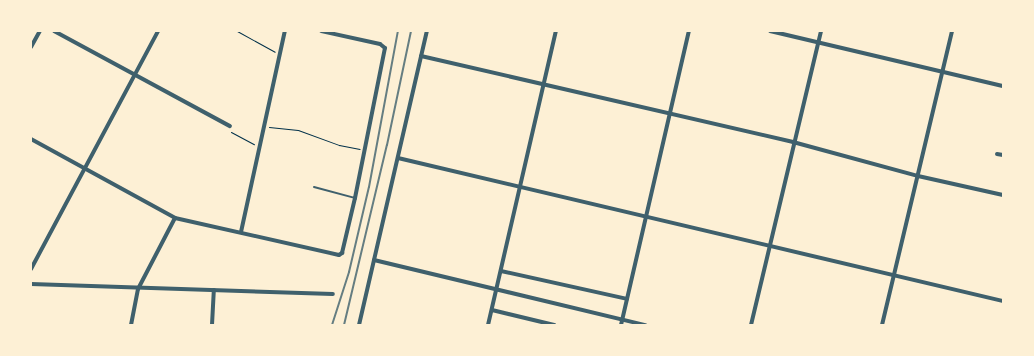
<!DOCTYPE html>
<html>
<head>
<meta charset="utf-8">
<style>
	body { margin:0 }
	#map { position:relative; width:1034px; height:356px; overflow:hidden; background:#fdf0d5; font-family:Lato,sans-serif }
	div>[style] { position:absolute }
	.path>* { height:1px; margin:-0.5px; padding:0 0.5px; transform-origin:0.5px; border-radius:0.5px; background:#003049 }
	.service>* { height:2px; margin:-1px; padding:0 1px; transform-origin:1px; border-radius:1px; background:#3f606c }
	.minor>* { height:4px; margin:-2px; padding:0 2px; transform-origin:2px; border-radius:2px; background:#3f606c }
	.rail>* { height:2px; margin:-1px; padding:0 1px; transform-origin:1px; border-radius:1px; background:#657d81 }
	span { translate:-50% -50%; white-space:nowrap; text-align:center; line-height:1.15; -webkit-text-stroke:3px #fdf0d5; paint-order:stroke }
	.frame { position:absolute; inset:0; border:32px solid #fdf0d5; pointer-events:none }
</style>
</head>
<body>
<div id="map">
	<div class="path">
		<div style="left:237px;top:31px;width:43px;rotate:28.9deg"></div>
		<div style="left:269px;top:127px;width:29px;rotate:6deg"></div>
		<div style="left:298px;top:130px;width:44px;rotate:20.1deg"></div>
		<div style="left:339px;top:145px;width:21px;rotate:11deg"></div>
		<div style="left:231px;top:132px;width:26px;rotate:28deg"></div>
	</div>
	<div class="service">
		<div style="left:314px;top:187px;width:42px;rotate:15deg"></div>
	</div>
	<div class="minor">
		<div style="left:54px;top:31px;width:200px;rotate:28.4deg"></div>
		<div style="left:770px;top:31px;width:239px;rotate:13.3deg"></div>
		<div style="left:31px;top:47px;width:18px;rotate:-61deg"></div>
		<div style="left:421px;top:56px;width:382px;rotate:13deg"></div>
		<div style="left:793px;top:142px;width:130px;rotate:15.2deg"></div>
		<div style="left:918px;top:176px;width:87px;rotate:12.6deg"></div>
		<div style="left:31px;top:139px;width:164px;rotate:28.7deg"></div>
		<div style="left:175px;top:218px;width:168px;rotate:12.7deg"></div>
		<div style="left:339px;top:255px;width:4px;rotate:-34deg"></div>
		<div style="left:342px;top:253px;width:57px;rotate:-76.7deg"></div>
		<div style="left:355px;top:198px;width:153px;rotate:-78.7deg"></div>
		<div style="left:385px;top:48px;width:6px;rotate:-141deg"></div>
		<div style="left:380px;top:44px;width:60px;rotate:-167.6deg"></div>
		<div style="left:997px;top:154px;width:6px;rotate:9deg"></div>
		<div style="left:398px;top:158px;width:622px;rotate:13.3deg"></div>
		<div style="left:241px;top:232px;width:206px;rotate:-77.7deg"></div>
		<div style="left:374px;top:260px;width:279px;rotate:13.5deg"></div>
		<div style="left:31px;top:269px;width:270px;rotate:-61.9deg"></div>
		<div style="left:501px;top:271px;width:129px;rotate:12.5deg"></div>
		<div style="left:31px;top:284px;width:302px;rotate:1.9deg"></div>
		<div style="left:492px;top:310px;width:64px;rotate:13.6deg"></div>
		<div style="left:131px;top:325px;width:37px;rotate:-79deg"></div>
		<div style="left:138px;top:289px;width:80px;rotate:-62.5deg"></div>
		<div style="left:212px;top:325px;width:35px;rotate:-87deg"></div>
		<div style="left:359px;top:325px;width:302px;rotate:-77deg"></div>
		<div style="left:488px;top:325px;width:302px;rotate:-77deg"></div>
		<div style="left:621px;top:325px;width:302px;rotate:-77deg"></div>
		<div style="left:751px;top:325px;width:302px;rotate:-76.6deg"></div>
		<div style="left:882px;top:325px;width:302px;rotate:-76.6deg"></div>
	</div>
	<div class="rail">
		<div style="left:332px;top:325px;width:56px;rotate:-72.2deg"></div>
		<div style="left:349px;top:272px;width:87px;rotate:-76.8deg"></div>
		<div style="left:369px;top:187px;width:159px;rotate:-79.5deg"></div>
		<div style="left:344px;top:325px;width:185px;rotate:-76.6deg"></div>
		<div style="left:387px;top:145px;width:116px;rotate:-78.1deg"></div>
	</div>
	<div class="frame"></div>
</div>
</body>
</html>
